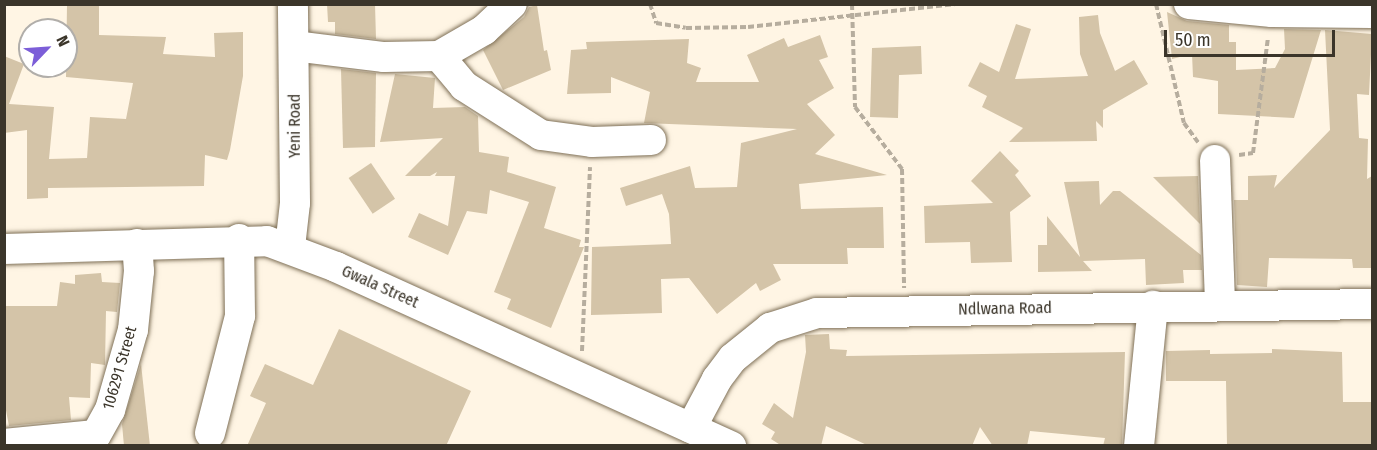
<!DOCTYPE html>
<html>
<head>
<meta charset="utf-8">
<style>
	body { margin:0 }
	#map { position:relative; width:1377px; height:450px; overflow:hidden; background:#fff5e4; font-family:"Fira Sans Condensed",sans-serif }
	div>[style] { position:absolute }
	.building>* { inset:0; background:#d4c4a8; transform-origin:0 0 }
	.path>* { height:4px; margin-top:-2px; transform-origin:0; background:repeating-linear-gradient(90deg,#b6ad9e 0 6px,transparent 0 9px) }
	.roads { filter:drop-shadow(0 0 2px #7f7057) drop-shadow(0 0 2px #7f7057) }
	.minor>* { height:30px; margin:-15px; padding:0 15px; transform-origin:15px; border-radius:15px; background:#fff }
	span { translate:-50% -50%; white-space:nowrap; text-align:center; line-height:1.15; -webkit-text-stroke:6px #fff; paint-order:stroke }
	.street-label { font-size:16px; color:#3b352a }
	.frame { position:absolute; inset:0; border:6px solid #3b352a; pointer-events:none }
	.north { position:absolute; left:18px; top:18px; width:60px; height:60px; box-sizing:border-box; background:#fff; border:2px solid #b1aeaa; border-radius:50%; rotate:65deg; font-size:16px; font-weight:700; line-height:24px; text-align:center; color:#3b352a }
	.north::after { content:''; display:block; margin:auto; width:21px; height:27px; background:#7c5ed8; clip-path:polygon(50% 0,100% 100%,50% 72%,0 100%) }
	.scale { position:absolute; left:1164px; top:30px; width:171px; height:27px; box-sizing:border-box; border:3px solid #3b352a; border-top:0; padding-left:8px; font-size:18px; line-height:21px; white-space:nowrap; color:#3b352a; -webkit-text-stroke:4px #fff; paint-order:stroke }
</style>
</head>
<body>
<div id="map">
	<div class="building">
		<div style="clip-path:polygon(67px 4px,99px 4px,99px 35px,166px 37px,163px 54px,215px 57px,214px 33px,243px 32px,243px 76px,230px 150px,227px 160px,205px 155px,204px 186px,48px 188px,48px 198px,27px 199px,27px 130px,4px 133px,4px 56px,24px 64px,9px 104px,54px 107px,49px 159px,87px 158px,90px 117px,126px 119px,133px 83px,66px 77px)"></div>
		<div style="clip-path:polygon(327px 4px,375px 4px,376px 39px,335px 34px,335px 22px,328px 22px)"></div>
		<div style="clip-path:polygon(537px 5px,544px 51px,547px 50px,551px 70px,503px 90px,483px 50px,524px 17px,529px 7px)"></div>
		<div style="clip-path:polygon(1167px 12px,1187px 21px,1229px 25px,1229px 42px,1236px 42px,1236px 70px,1275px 68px,1285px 49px,1284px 29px,1321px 30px,1294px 118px,1218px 114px,1218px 81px,1193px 77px,1192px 54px,1172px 59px)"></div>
		<div style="clip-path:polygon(1098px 15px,1100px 33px,1115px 71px,1134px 60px,1148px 84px,1103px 110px,1103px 128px,1096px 121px,1097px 141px,1009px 142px,1023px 128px,982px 107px,987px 96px,968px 86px,980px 62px,999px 72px,1016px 24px,1031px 29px,1015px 79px,1088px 76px,1080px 54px,1079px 17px)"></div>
		<div style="clip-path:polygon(1325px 30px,1372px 34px,1369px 95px,1357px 94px,1359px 138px,1368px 139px,1367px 179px,1372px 176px,1372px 268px,1353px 268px,1352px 259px,1269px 258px,1267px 287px,1237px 285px,1234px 200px,1248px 200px,1248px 176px,1277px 175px,1274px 188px,1330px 130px)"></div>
		<div style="clip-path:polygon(820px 35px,828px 57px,819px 60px,834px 88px,807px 104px,835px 135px,815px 154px,887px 175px,799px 184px,801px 209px,883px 207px,884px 248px,847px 248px,848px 264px,773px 264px,781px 280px,760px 291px,756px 283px,717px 314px,689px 278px,661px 279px,662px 313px,591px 315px,592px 247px,671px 244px,669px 214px,662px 194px,626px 206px,620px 188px,690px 166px,695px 188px,737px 187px,741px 143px,797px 129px,644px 123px,650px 92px,611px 77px,611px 93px,567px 94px,571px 50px,587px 49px,586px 42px,689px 39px,687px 63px,701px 68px,696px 82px,759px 82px,747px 55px,784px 38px,788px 47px)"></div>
		<div style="clip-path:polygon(921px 46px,922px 74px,899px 75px,898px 118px,870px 117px,872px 48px)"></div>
		<div style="clip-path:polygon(341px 69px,376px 73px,375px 147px,343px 148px)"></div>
		<div style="clip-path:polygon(395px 74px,435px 78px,433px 108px,465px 107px,478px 116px,479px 152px,509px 157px,507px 172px,556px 187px,544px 228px,581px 240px,579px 247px,584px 247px,551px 328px,507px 309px,511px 299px,494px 292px,529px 202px,490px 190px,487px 214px,467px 211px,448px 255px,408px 237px,419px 213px,448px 226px,455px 176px,435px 176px,437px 172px,430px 176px,405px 176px,443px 138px,380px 142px)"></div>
		<div style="clip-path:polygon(1000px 151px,1019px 171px,1015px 175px,1031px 196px,1010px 212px,1012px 262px,971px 263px,970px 242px,925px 243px,924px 206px,993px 203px,971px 181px)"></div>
		<div style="left:371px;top:163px;width:43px;height:27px;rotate:56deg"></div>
		<div style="clip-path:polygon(1198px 176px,1200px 224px,1153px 177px)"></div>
		<div style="clip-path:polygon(1099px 181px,1100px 205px,1113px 191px,1120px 191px,1201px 255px,1202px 270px,1183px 270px,1184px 283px,1146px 285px,1145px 259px,1083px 261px,1092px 271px,1038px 272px,1038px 245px,1047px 245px,1047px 216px,1080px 257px,1064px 182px)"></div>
		<div style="clip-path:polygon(101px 273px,102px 282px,120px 283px,117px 312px,106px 311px,105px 365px,91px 363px,90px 398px,69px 397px,71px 420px,9px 426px,4px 400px,4px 306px,57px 306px,60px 282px,75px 284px,75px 275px)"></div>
		<div style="clip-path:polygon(339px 329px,471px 391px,446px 446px,247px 446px,266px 403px,250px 396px,265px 364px,313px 385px)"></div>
		<div style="clip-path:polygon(829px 334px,830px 349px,847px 350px,846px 356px,1125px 352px,1122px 446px,1103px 446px,1105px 438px,1030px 431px,1027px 446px,993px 446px,980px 427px,972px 446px,869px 446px,826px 426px,821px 446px,782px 446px,771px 439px,775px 432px,762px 424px,774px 403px,793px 418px,806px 352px,805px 335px)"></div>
		<div style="clip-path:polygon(1272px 349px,1342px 352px,1343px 402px,1372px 402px,1372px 446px,1227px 446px,1226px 381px,1166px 381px,1166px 351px,1210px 350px,1210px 354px,1272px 353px)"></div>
		<div style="clip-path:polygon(141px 364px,150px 446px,124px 446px,122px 424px)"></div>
	</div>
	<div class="path">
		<div style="left:650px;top:4px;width:20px;rotate:72deg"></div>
		<div style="left:656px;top:23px;width:30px;rotate:9deg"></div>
		<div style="left:686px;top:28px;width:62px;rotate:-0.9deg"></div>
		<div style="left:748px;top:27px;width:211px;rotate:-6.3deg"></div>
		<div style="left:852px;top:4px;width:103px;rotate:88.3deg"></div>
		<div style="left:855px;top:107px;width:78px;rotate:52.8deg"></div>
		<div style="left:902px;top:169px;width:119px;rotate:89deg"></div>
		<div style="left:1156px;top:4px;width:122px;rotate:76.8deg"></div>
		<div style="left:1184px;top:123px;width:24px;rotate:54deg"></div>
		<div style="left:4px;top:5px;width:1px;rotate:-45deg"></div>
		<div style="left:1239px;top:155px;width:14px;rotate:-8deg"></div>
		<div style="left:1253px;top:153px;width:116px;rotate:-82.6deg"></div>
		<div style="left:582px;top:351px;width:184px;rotate:-87.5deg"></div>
	</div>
	<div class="roads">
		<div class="minor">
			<div style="left:1189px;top:4px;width:83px;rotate:5.5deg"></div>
			<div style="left:1272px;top:12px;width:100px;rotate:0.6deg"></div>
			<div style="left:294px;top:46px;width:91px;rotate:7deg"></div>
			<div style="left:384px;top:57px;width:55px;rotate:-1deg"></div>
			<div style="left:439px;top:56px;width:52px;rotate:-30deg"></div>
			<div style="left:484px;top:30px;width:38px;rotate:-43deg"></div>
			<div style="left:439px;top:56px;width:39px;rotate:50deg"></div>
			<div style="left:464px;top:86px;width:91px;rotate:32.5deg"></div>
			<div style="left:541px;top:135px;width:51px;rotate:7.8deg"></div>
			<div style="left:592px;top:142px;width:59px;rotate:-1.9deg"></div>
			<div style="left:1215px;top:160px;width:146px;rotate:88deg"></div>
			<div style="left:290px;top:247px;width:44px;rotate:-83.5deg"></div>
			<div style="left:295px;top:203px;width:199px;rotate:-90.6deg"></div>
			<div style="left:4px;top:249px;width:263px;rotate:-1.7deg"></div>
			<div style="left:267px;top:241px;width:74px;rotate:20.6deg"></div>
			<div style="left:336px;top:267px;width:434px;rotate:24.4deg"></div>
			<div style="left:691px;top:428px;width:55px;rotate:-62deg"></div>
			<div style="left:717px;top:379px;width:26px;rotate:-53deg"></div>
			<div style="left:733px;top:358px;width:48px;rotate:-39deg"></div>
			<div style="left:770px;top:328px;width:49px;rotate:-17.7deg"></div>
			<div style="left:817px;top:313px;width:555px;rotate:-0.93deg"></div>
			<div style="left:210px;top:433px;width:121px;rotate:-75.6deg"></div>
			<div style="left:240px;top:316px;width:77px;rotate:-90.7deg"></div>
			<div style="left:4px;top:444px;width:92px;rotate:-5.6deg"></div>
			<div style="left:96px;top:435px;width:29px;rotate:-61deg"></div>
			<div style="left:110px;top:410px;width:83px;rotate:-74deg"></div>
			<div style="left:133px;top:330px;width:59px;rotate:-84.2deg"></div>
			<div style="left:139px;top:271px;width:27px;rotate:-94deg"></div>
			<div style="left:1139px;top:446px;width:141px;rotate:-84.3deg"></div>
		</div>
	</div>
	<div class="street-label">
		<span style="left:295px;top:126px;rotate:-90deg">Yeni Road</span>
		<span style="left:380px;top:287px;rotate:24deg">Gwala Street</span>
		<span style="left:1005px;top:309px;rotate:-1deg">Ndlwana Road</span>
		<span style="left:120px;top:368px;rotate:-74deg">106291 Street</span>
	</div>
	<div class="frame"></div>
	<div class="north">N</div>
	<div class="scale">50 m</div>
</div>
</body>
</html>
